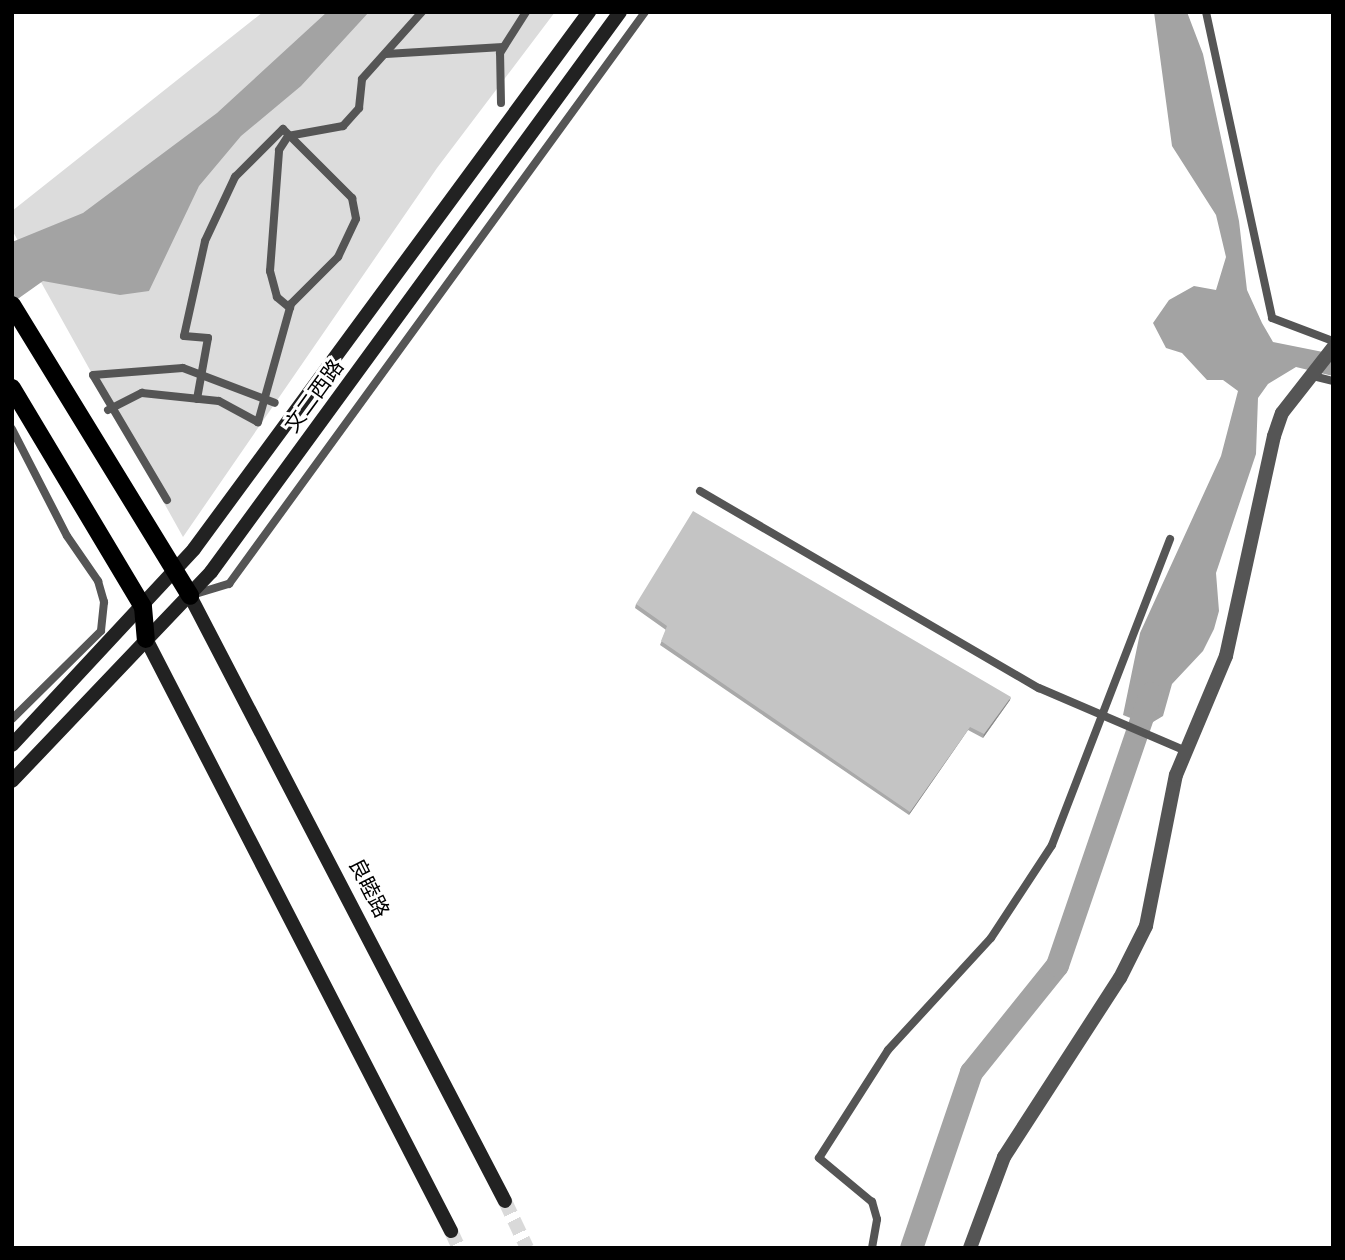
<!DOCTYPE html>
<html>
<head>
<meta charset="utf-8">
<style>
	body { margin:0 }
	#map { position:relative; width:1345px; height:1260px; overflow:hidden; background:#fff; font-family:Jost,"Noto Sans SC",sans-serif }
	div>[style] { position:absolute }
	.green>* { inset:0; background:#dcdcdc }
	.water>* { inset:0; background:#a3a3a3 }
	.river>* { height:23px; margin:-11.5px; padding:0 11.5px; transform-origin:11.5px; border-radius:11.5px; background:#a3a3a3 }
	.secondary-tunnel>* { height:14px; margin-top:-7px; transform-origin:0; background:repeating-linear-gradient(90deg,#d9d9d9 0 14px,transparent 0 21px) }
	.service>* { height:8px; margin:-4px; padding:0 4px; transform-origin:4px; border-radius:4px; background:#555 }
	.minor>* { height:14px; margin:-7px; padding:0 7px; transform-origin:7px; border-radius:7px; background:#555 }
	.secondary>* { height:14px; margin:-7px; padding:0 7px; transform-origin:7px; border-radius:7px; background:#222 }
	.primary>* { height:18px; margin:-9px; padding:0 9px; transform-origin:9px; border-radius:9px; background:#000 }
	.wall>* { inset:0; background:#a9a9a9 }
	.shaded-wall>* { inset:0; background:#898989 }
	.building>* { inset:0; background:#c4c4c4 }
	span { translate:-50% -50%; white-space:nowrap; text-align:center; line-height:1.15; -webkit-text-stroke:6px #fff; paint-order:stroke }
	.street-label { font-size:21px; color:#000 }
	.frame { position:absolute; inset:0; border:14px solid #000; pointer-events:none }
</style>
</head>
<body>
<div id="map">
	<div class="green">
		<div style="clip-path:polygon(263px 12px,555px 12px,437px 168px,183px 537px,12px 230px,12px 211px)"></div>
	</div>
	<div class="water">
		<div style="clip-path:polygon(327px 12px,369px 12px,301px 86px,241px 136px,199px 186px,149px 291px,120px 295px,43px 281px,12px 303px,12px 242px,83px 213px,217px 113px)"></div>
		<div style="clip-path:polygon(1154px 12px,1187px 12px,1203px 54px,1239px 221px,1247px 290px,1262px 323px,1273px 342px,1333px 354px,1333px 376px,1296px 367px,1268px 384px,1258px 398px,1256px 454px,1216px 573px,1219px 611px,1214px 629px,1203px 651px,1172px 684px,1163px 716px,1148px 725px,1123px 715px,1140px 633px,1221px 456px,1238px 391px,1223px 380px,1207px 380px,1182px 353px,1166px 348px,1153px 323px,1169px 300px,1194px 286px,1216px 290px,1226px 257px,1216px 215px,1172px 146px)"></div>
	</div>
	<div class="river">
		<div style="left:911px;top:1248px;width:186px;rotate:-71.2deg"></div>
		<div style="left:971px;top:1072px;width:137px;rotate:-51.2deg"></div>
		<div style="left:1057px;top:965px;width:287px;rotate:-71.1deg"></div>
	</div>
	<div class="secondary-tunnel">
		<div style="left:505px;top:1201px;width:52px;rotate:64.9deg"></div>
		<div style="left:451px;top:1231px;width:19px;rotate:65deg"></div>
	</div>
	<div class="service">
		<div style="left:1206px;top:12px;width:313px;rotate:77.8deg"></div>
		<div style="left:1272px;top:318px;width:65px;rotate:20.7deg"></div>
		<div style="left:386px;top:54px;width:117px;rotate:-3.4deg"></div>
		<div style="left:501px;top:103px;width:50px;rotate:-91.1deg"></div>
		<div style="left:500px;top:53px;width:49px;rotate:-57.6deg"></div>
		<div style="left:290px;top:308px;width:17px;rotate:-140deg"></div>
		<div style="left:277px;top:297px;width:27px;rotate:-105deg"></div>
		<div style="left:270px;top:271px;width:121px;rotate:-85.7deg"></div>
		<div style="left:279px;top:150px;width:17px;rotate:-57deg"></div>
		<div style="left:288px;top:136px;width:56px;rotate:-10.3deg"></div>
		<div style="left:343px;top:126px;width:24px;rotate:-48deg"></div>
		<div style="left:359px;top:108px;width:29px;rotate:-84deg"></div>
		<div style="left:362px;top:79px;width:90px;rotate:-48.2deg"></div>
		<div style="left:1313px;top:376px;width:21px;rotate:14deg"></div>
		<div style="left:197px;top:399px;width:62px;rotate:-79.8deg"></div>
		<div style="left:208px;top:338px;width:24px;rotate:-175deg"></div>
		<div style="left:184px;top:336px;width:97px;rotate:-77.5deg"></div>
		<div style="left:205px;top:241px;width:71px;rotate:-64.9deg"></div>
		<div style="left:235px;top:177px;width:68px;rotate:-45deg"></div>
		<div style="left:283px;top:129px;width:98px;rotate:45deg"></div>
		<div style="left:352px;top:198px;width:21px;rotate:79deg"></div>
		<div style="left:356px;top:219px;width:42px;rotate:115.3deg"></div>
		<div style="left:338px;top:257px;width:66px;rotate:135deg"></div>
		<div style="left:291px;top:304px;width:123px;rotate:105.6deg"></div>
		<div style="left:108px;top:410px;width:38px;rotate:-27deg"></div>
		<div style="left:142px;top:393px;width:77px;rotate:5.9deg"></div>
		<div style="left:219px;top:401px;width:44px;rotate:28.3deg"></div>
		<div style="left:12px;top:429px;width:120px;rotate:62.8deg"></div>
		<div style="left:67px;top:536px;width:55px;rotate:55.4deg"></div>
		<div style="left:98px;top:581px;width:22px;rotate:74deg"></div>
		<div style="left:104px;top:602px;width:29px;rotate:96deg"></div>
		<div style="left:101px;top:631px;width:125px;rotate:135.3deg"></div>
		<div style="left:700px;top:491px;width:392px;rotate:30.2deg"></div>
		<div style="left:1039px;top:688px;width:158px;rotate:23.2deg"></div>
		<div style="left:167px;top:500px;width:145px;rotate:-120.6deg"></div>
		<div style="left:93px;top:375px;width:90px;rotate:-4.4deg"></div>
		<div style="left:183px;top:368px;width:98px;rotate:20.8deg"></div>
		<div style="left:192px;top:595px;width:39px;rotate:-17deg"></div>
		<div style="left:229px;top:584px;width:707px;rotate:-53.97deg"></div>
		<div style="left:872px;top:1248px;width:29px;rotate:-80deg"></div>
		<div style="left:877px;top:1219px;width:18px;rotate:-106deg"></div>
		<div style="left:872px;top:1202px;width:69px;rotate:-140.3deg"></div>
		<div style="left:819px;top:1158px;width:128px;rotate:-57.4deg"></div>
		<div style="left:888px;top:1050px;width:152px;rotate:-47.4deg"></div>
		<div style="left:991px;top:938px;width:111px;rotate:-56.7deg"></div>
		<div style="left:1052px;top:845px;width:328px;rotate:-68.9deg"></div>
	</div>
	<div class="minor">
		<div style="left:970px;top:1248px;width:97px;rotate:-69.5deg"></div>
		<div style="left:1004px;top:1157px;width:213px;rotate:-57.1deg"></div>
		<div style="left:1120px;top:978px;width:58px;rotate:-63.4deg"></div>
		<div style="left:1146px;top:926px;width:154px;rotate:-78.8deg"></div>
		<div style="left:1176px;top:775px;width:129px;rotate:-67.2deg"></div>
		<div style="left:1226px;top:656px;width:225px;rotate:-77.7deg"></div>
		<div style="left:1274px;top:436px;width:24px;rotate:-71deg"></div>
		<div style="left:1282px;top:413px;width:83px;rotate:-51.9deg"></div>
	</div>
	<div class="secondary">
		<div style="left:190px;top:596px;width:682px;rotate:62.5deg"></div>
		<div style="left:146px;top:639px;width:666px;rotate:62.74deg"></div>
		<div style="left:12px;top:745px;width:267px;rotate:-47.1deg"></div>
		<div style="left:194px;top:549px;width:667px;rotate:-53.66deg"></div>
		<div style="left:12px;top:781px;width:289px;rotate:-46.4deg"></div>
		<div style="left:211px;top:572px;width:693px;rotate:-53.86deg"></div>
	</div>
	<div class="primary">
		<div style="left:12px;top:305px;width:341px;rotate:58.5deg"></div>
		<div style="left:12px;top:388px;width:255px;rotate:59.1deg"></div>
		<div style="left:143px;top:607px;width:32px;rotate:85deg"></div>
	</div>
	<div class="wall">
		<div style="clip-path:polygon(636px 604px,1010px 700px,983px 738px,968px 730px,909px 815px,660px 645px,666px 630px,635px 608px)"></div>
	</div>
	<div class="shaded-wall">
		<div style="clip-path:polygon(1011px 697px,1010px 700px,983px 738px,984px 734px)"></div>
		<div style="clip-path:polygon(970px 727px,968px 730px,909px 815px,910px 812px)"></div>
	</div>
	<div class="building">
		<div style="clip-path:polygon(693px 511px,1011px 697px,984px 734px,970px 727px,910px 812px,661px 641px,667px 626px,636px 604px)"></div>
	</div>
	<div class="street-label">
		<span style="left:314px;top:396px;rotate:-54deg">文二西路</span>
		<span style="left:369px;top:888px;rotate:63deg">良睦路</span>
	</div>
	<div class="frame"></div>
</div>
</body>
</html>
